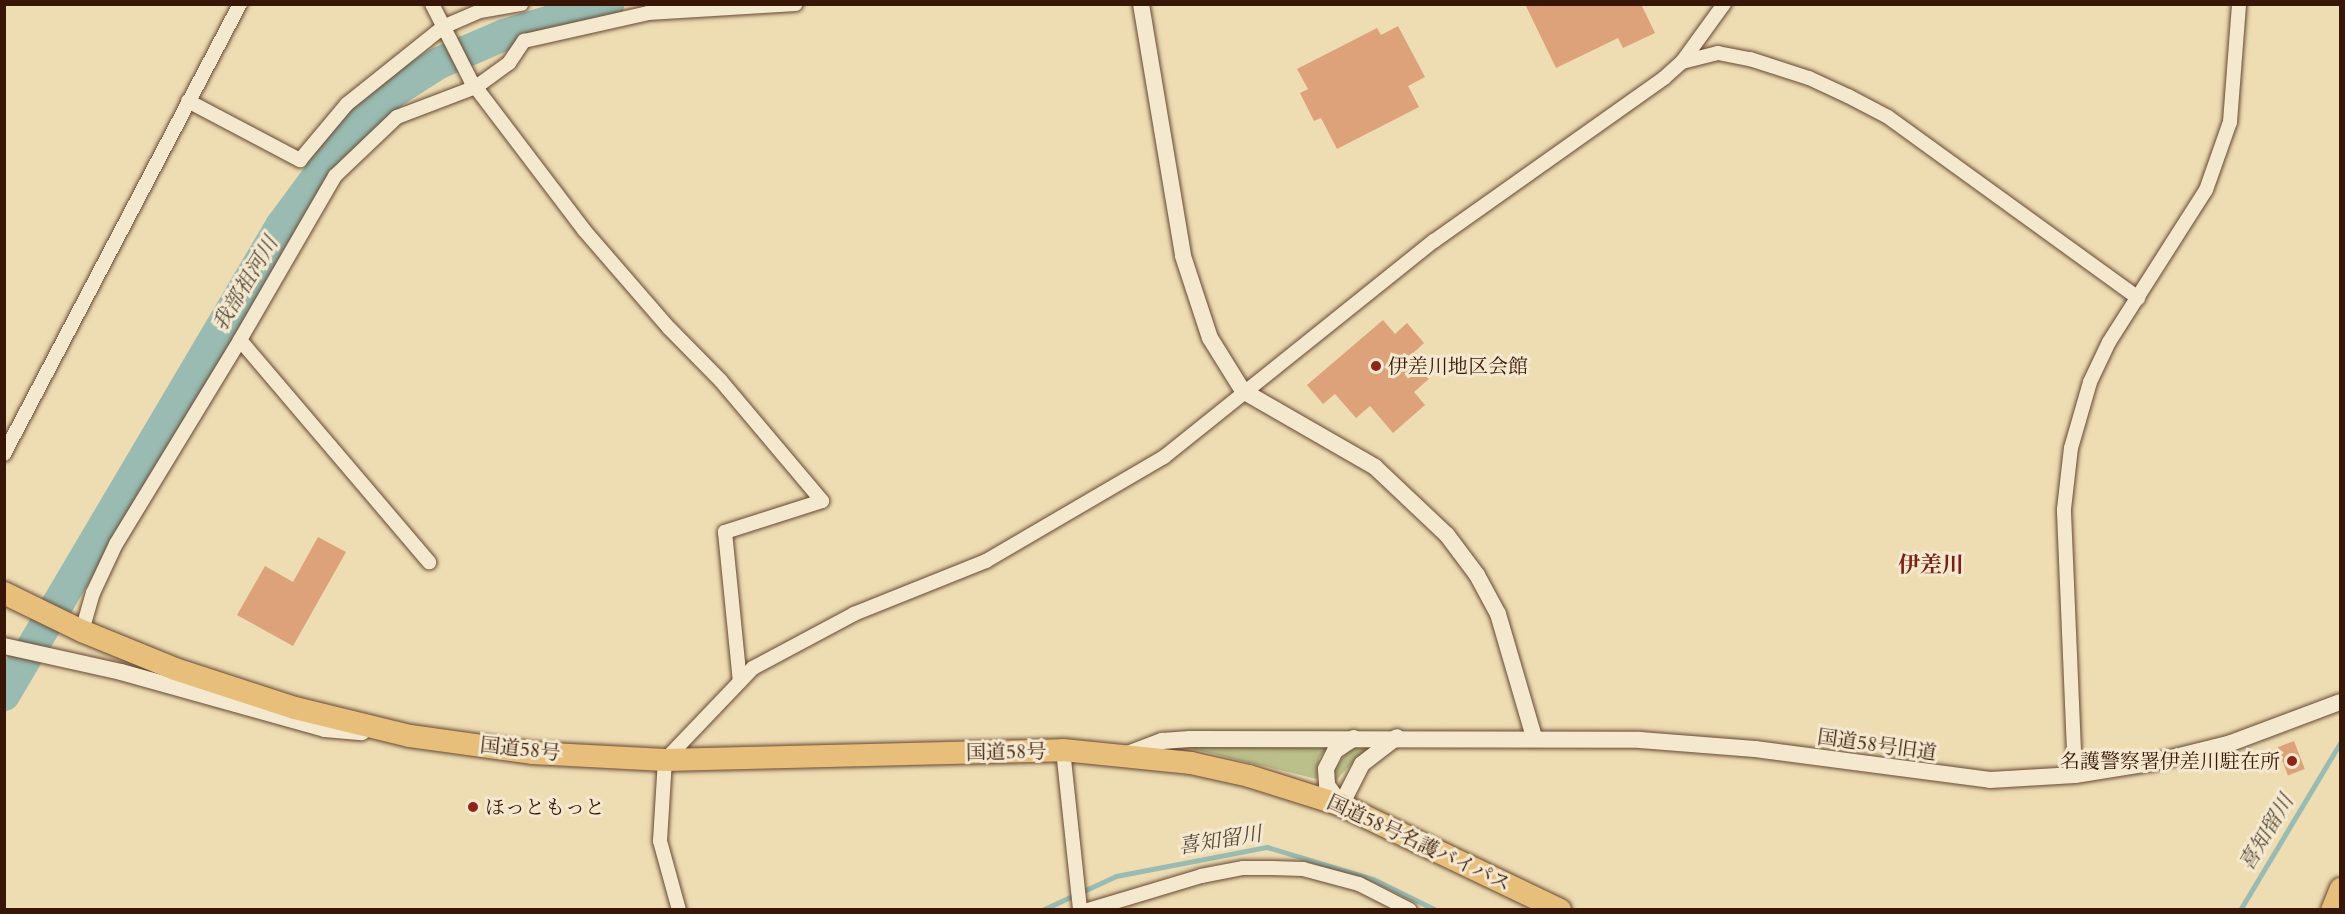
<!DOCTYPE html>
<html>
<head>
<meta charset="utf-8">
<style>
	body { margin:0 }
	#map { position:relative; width:2345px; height:914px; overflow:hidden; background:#eedcb3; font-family:Cardo,"Noto Serif JP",serif }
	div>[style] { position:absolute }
	.green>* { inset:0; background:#bbbf8a }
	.stream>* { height:5px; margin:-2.5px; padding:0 2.5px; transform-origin:2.5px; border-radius:2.5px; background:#99bbb1 }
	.river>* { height:32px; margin:-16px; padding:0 16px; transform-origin:16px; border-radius:16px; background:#99bbb1 }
	.building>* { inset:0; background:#dda279; transform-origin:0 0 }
	.roads { filter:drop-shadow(0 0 2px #664832) drop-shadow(0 0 2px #664832) }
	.minor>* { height:14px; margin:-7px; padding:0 7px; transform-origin:7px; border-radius:7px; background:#f4e8ce }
	.tertiary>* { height:16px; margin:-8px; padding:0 8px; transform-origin:8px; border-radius:8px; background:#f4e8ce }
	.primary>* { height:21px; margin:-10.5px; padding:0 10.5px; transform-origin:10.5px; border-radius:10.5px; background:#e7be7a }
	.trunk>* { height:22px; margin:-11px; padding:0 11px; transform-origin:11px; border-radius:11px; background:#e7be7a }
	.dots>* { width:16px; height:16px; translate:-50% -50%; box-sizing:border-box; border:3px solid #f4e8ce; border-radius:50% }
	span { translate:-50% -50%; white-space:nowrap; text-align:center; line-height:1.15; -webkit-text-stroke:6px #f4e8ce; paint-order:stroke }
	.poi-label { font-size:20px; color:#381607 }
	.left { translate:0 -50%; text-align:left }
	.right { translate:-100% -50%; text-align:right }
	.street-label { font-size:20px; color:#381607 }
	.water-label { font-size:21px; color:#55483a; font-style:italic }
	.quarter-label { font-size:22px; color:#7a1f14; font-weight:700 }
	.frame { position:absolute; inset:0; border:6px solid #381607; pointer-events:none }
</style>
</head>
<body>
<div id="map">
	<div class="green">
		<div style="clip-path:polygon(1332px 742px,1319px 758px,1317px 779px,1193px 749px,1193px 745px)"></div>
		<div style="clip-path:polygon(1373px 742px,1335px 781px,1335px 769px,1349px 750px)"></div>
	</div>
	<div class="stream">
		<div style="left:1042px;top:910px;width:81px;rotate:-24.7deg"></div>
		<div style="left:1116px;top:876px;width:154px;rotate:-10.9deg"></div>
		<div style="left:1267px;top:847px;width:111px;rotate:16.8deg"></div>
		<div style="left:1373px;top:879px;width:70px;rotate:26.2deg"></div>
		<div style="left:2240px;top:910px;width:195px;rotate:-59.1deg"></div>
	</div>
	<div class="river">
		<div style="left:4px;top:695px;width:545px;rotate:-59.43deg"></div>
		<div style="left:281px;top:226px;width:114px;rotate:-53.5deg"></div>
		<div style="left:349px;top:134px;width:59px;rotate:-43.6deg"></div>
		<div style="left:392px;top:93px;width:56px;rotate:-32.6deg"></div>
		<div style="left:439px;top:63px;width:71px;rotate:-23.3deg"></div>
		<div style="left:504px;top:35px;width:109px;rotate:-16.6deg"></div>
	</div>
	<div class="building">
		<div style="clip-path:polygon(1525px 4px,1641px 4px,1655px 33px,1623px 48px,1618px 38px,1556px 68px)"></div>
		<div style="clip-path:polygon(1398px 26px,1425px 77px,1408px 86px,1419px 107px,1337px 149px,1321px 118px,1314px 121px,1300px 93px,1308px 89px,1297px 69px,1377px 28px,1381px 35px)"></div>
		<div style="clip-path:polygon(1383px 320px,1395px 334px,1407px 323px,1424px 343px,1412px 354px,1431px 377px,1414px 392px,1425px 405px,1393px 433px,1370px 406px,1356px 418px,1335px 394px,1323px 404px,1307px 385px)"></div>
		<div style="clip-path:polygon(318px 537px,346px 552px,293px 646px,237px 615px,265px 566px,293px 582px)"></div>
		<div style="left:2294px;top:741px;width:30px;height:18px;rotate:69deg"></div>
	</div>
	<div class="roads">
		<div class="minor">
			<div style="left:432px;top:4px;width:86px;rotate:63.1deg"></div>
			<div style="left:471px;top:81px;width:187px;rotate:52.8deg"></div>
			<div style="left:584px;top:230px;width:130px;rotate:49.1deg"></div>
			<div style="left:669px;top:328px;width:74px;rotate:45.5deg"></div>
			<div style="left:721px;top:381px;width:157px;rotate:49.9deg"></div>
			<div style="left:822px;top:501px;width:102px;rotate:162.3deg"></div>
			<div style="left:725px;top:532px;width:150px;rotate:84.3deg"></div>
			<div style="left:1682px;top:62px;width:37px;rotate:-14deg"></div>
			<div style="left:1718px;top:53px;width:33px;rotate:11deg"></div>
			<div style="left:1750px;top:59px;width:62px;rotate:17.9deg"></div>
			<div style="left:1809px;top:78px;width:43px;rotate:24.8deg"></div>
			<div style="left:1848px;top:96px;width:45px;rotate:27.7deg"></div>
			<div style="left:1888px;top:117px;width:309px;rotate:35.9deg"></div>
			<div style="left:188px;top:101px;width:127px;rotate:27.8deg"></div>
			<div style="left:300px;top:160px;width:73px;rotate:-50deg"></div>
			<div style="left:347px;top:104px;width:123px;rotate:-38.7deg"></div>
			<div style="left:443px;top:27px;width:40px;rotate:-23.4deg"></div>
			<div style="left:480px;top:11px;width:42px;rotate:-9.7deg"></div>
			<div style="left:240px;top:340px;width:190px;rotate:-59.9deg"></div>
			<div style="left:335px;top:176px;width:86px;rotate:-43.6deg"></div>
			<div style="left:397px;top:117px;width:85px;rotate:-20.8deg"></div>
			<div style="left:476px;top:87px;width:41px;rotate:-36deg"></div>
			<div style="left:509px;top:63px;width:27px;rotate:-56deg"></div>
			<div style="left:524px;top:41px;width:127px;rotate:-12.7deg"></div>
			<div style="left:648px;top:13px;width:148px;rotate:-3.5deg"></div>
			<div style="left:4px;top:454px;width:508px;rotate:-62.33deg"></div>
			<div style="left:82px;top:631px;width:40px;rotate:-74deg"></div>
			<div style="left:93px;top:593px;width:54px;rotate:-64.9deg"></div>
			<div style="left:116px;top:544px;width:239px;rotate:-58.7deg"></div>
			<div style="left:240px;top:340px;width:292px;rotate:49.6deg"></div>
			<div style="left:1063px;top:750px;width:161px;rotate:83.9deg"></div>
			<div style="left:2075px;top:775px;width:266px;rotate:-92.4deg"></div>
			<div style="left:2064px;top:509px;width:61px;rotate:-83.5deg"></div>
			<div style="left:2071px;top:448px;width:69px;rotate:-73.9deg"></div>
			<div style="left:2090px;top:382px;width:44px;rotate:-64.6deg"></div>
			<div style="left:2109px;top:342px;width:180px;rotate:-57.5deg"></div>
			<div style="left:2206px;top:190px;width:72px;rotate:-70.6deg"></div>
			<div style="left:2230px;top:122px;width:118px;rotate:-85.6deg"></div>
			<div style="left:679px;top:910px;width:72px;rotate:-105.4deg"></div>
			<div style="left:660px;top:841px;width:81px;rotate:-86.5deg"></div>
			<div style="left:665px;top:760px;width:127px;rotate:-46.3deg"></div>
			<div style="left:753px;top:668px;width:115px;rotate:-28.1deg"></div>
			<div style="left:854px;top:614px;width:142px;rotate:-21.9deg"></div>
			<div style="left:986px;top:561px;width:206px;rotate:-30.3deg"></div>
			<div style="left:1164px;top:457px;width:346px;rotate:-38.7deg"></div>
			<div style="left:1434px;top:241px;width:282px;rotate:-35.3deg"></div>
			<div style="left:1664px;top:78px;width:24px;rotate:-42deg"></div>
			<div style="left:1682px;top:62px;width:72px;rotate:-54.1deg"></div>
			<div style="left:1088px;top:910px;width:118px;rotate:-16.7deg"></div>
			<div style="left:1201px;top:876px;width:43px;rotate:-10.8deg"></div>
			<div style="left:1243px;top:868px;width:29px"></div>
			<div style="left:1272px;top:868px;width:31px;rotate:2deg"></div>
			<div style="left:1303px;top:869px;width:58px;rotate:15deg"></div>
			<div style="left:1359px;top:884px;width:57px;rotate:27deg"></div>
		</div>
		<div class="tertiary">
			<div style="left:1141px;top:4px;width:255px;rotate:80.5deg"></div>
			<div style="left:1183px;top:256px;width:86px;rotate:71.8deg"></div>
			<div style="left:1210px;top:338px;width:62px;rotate:58.1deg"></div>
			<div style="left:1243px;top:391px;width:152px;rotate:29.9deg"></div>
			<div style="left:1375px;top:467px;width:99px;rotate:43.4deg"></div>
			<div style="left:1447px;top:535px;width:50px;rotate:53.1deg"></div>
			<div style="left:1477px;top:575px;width:44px;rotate:61.7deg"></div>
			<div style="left:1498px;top:614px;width:128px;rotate:73.7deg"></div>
			<div style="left:4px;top:646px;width:120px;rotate:12.5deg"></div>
			<div style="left:121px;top:672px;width:212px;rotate:15.6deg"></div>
			<div style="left:325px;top:729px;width:37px;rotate:5deg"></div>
			<div style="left:1354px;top:738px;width:23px;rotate:146deg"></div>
			<div style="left:1335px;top:751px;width:20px;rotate:117deg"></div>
			<div style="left:1326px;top:769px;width:16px;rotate:86deg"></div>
			<div style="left:1327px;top:785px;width:24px;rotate:55deg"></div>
			<div style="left:1341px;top:805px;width:46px;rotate:-62.9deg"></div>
			<div style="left:1362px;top:764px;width:44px;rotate:-37.6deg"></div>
			<div style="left:1125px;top:755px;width:40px;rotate:-21deg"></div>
			<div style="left:1162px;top:741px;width:28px;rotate:-4deg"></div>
			<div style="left:1190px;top:739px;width:450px;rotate:0.1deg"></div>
			<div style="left:1640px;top:740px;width:115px;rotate:4.5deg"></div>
			<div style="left:1755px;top:749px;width:237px;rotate:7.5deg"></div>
			<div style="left:1990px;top:780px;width:85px;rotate:-3.4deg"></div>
			<div style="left:2075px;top:775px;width:77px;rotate:-9deg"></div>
			<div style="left:2151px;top:763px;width:82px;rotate:-14deg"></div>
			<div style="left:2231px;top:743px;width:116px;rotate:-20.6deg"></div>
		</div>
		<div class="primary">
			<div style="left:2331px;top:910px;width:24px;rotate:-68deg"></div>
		</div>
		<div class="trunk">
			<div style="left:4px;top:593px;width:87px;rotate:26deg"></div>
			<div style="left:82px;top:631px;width:100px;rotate:22.2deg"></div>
			<div style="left:175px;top:669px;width:126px;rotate:18deg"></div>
			<div style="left:295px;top:708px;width:118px;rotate:13.7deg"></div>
			<div style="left:410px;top:736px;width:123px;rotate:7.9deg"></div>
			<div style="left:532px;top:753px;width:133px;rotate:3deg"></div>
			<div style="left:665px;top:760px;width:398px;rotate:-1.4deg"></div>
			<div style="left:1063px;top:750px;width:129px;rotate:5.8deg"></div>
			<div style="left:1191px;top:763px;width:59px;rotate:12.6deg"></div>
			<div style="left:1249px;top:776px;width:96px;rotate:17.5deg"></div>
			<div style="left:1341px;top:805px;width:243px;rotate:25.6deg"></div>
		</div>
	</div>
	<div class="dots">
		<div style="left:1376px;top:366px;background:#8f2418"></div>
		<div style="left:2292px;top:761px;background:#8f2418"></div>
		<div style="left:473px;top:807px;background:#8f2418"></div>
	</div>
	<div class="poi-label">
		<span class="left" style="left:1388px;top:366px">伊差川地区会館</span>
		<span class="right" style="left:2280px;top:761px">名護警察署伊差川駐在所</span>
		<span class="left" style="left:485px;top:807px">ほっともっと</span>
	</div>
	<div class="street-label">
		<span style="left:1877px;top:745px;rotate:8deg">国道58号旧道</span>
		<span style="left:520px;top:749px;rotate:6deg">国道58号</span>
		<span style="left:1006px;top:752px;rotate:-1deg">国道58号</span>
		<span style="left:1419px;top:843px;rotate:25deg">国道58号名護バイパス</span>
	</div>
	<div class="water-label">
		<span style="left:246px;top:284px;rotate:-59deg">我部祖河川</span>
		<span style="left:2267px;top:833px;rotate:-59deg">喜知留川</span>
		<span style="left:1220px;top:841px;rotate:-9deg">喜知留川</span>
	</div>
	<div class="quarter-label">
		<span style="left:1931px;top:566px">伊差川</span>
	</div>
	<div class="frame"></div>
</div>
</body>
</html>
